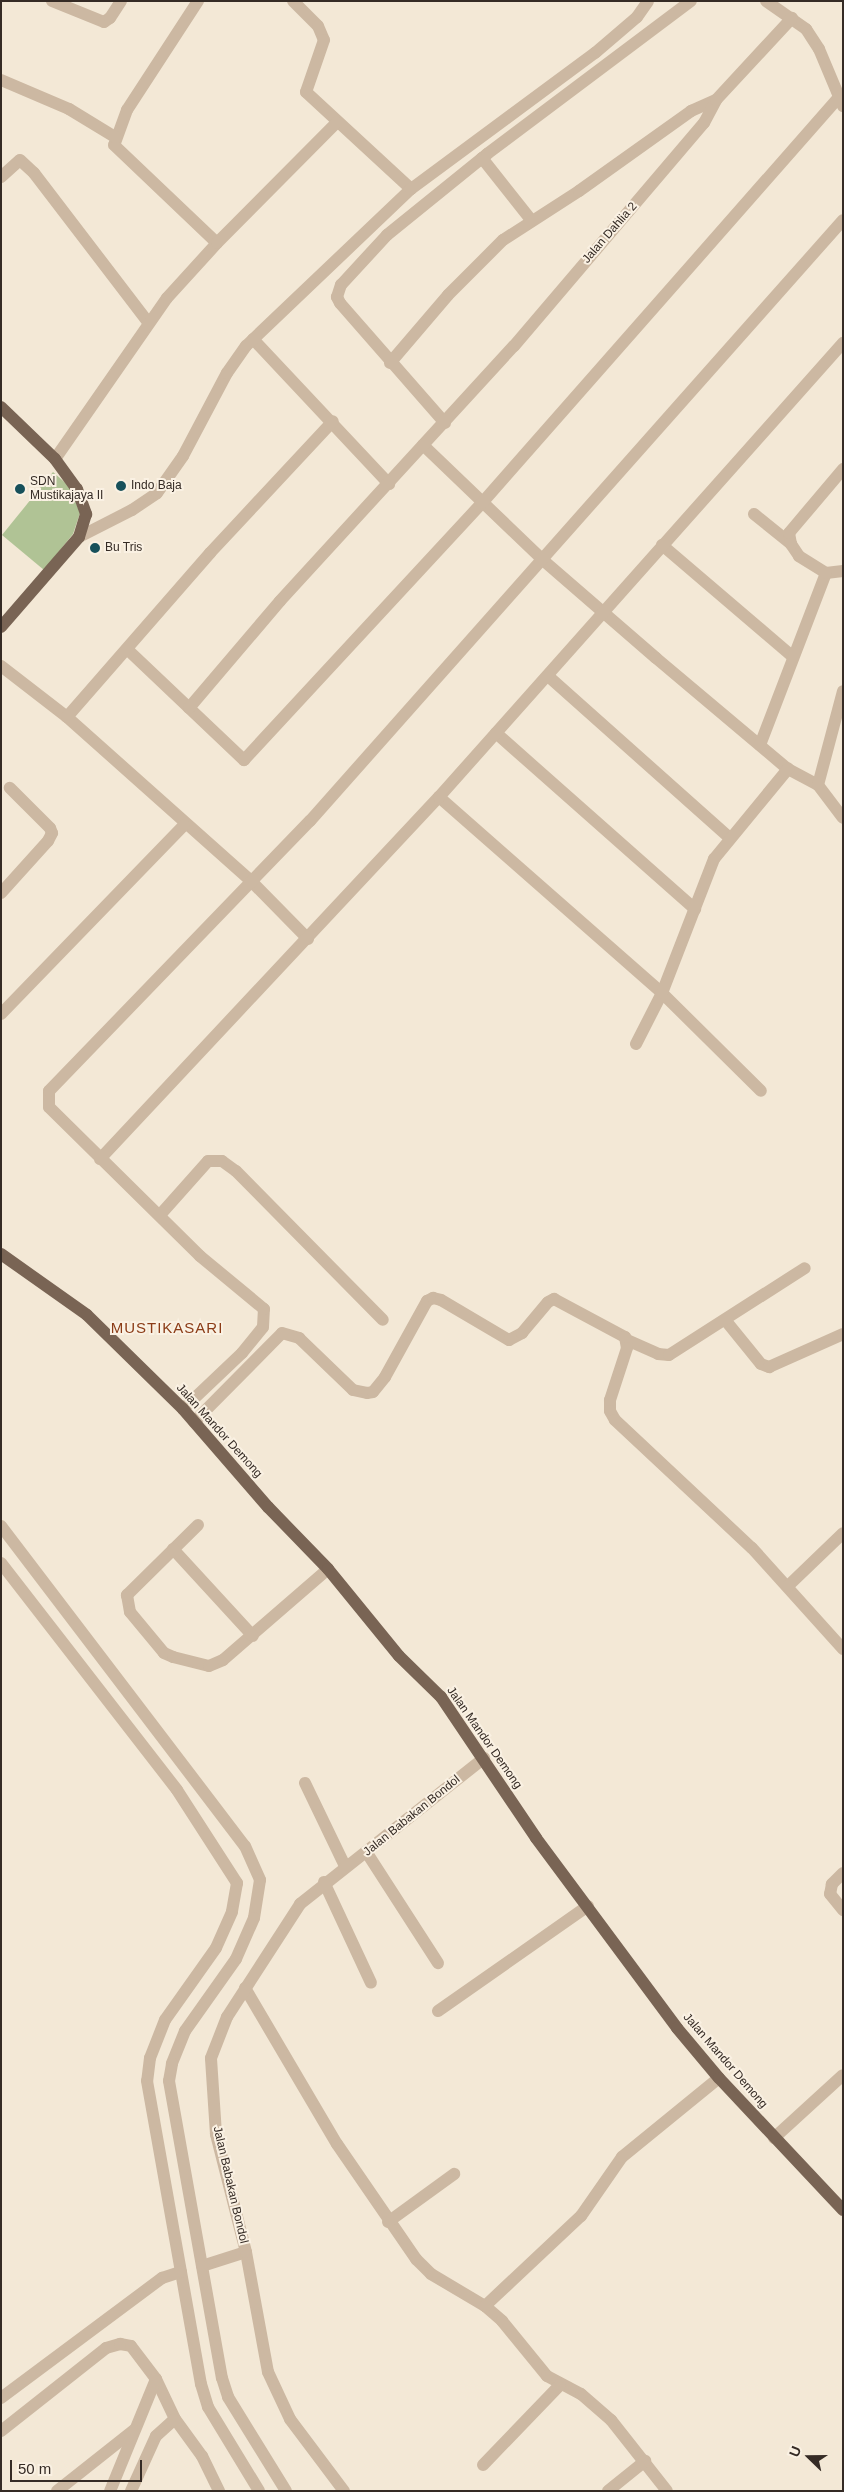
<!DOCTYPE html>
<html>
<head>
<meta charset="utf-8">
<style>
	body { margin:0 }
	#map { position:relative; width:844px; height:2492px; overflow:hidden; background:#f3e8d6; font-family:Helvetica,sans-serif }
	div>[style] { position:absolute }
	.green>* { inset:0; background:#b0c395 }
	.minor>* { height:12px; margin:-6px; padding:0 6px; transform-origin:6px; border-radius:6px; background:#ccb8a2 }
	.major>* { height:12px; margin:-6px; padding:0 6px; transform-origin:6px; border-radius:6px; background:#796454 }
	.dots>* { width:14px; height:14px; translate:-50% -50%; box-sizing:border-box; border:2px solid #faf1e3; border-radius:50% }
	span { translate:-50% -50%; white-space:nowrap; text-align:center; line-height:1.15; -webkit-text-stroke:4px #faf1e3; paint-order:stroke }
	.street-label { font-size:12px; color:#352b25 }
	.poi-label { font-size:12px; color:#352b25 }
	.left { translate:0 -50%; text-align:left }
	.quarter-label { font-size:15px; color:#8b3c17; letter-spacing:1px }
	.frame { position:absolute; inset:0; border:2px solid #352b25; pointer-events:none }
	.north { position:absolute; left:784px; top:2432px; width:50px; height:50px; -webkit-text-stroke:4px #faf1e3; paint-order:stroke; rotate:292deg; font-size:14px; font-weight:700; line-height:20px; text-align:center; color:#352b25 }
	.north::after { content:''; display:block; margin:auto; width:18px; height:22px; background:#352b25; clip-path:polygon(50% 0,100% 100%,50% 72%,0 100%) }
	.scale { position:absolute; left:10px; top:2460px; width:132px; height:22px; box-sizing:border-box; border:2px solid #352b25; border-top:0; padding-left:6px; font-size:15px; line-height:18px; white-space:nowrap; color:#352b25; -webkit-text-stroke:4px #faf1e3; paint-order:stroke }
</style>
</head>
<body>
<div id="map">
	<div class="green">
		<div style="clip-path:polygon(53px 472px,69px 486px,80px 513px,73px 534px,44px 570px,2px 535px)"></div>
	</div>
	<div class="minor">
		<div style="left:52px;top:1px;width:56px;rotate:22deg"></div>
		<div style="left:104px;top:22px;width:7px;rotate:-34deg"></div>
		<div style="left:110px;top:18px;width:20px;rotate:-57deg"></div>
		<div style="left:198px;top:1px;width:130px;rotate:123.1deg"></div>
		<div style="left:127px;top:110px;width:37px;rotate:110deg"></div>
		<div style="left:114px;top:145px;width:142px;rotate:43.6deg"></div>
		<div style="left:293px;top:1px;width:35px;rotate:45deg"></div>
		<div style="left:318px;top:26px;width:15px;rotate:67deg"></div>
		<div style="left:324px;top:40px;width:55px;rotate:109.1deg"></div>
		<div style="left:306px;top:92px;width:143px;rotate:42.7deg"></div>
		<div style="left:766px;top:1px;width:49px;rotate:35deg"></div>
		<div style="left:806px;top:29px;width:24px;rotate:57deg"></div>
		<div style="left:819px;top:49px;width:62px;rotate:67.2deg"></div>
		<div style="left:1px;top:80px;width:74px;rotate:23.1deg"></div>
		<div style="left:69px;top:109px;width:54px;rotate:31.3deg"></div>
		<div style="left:482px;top:158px;width:80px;rotate:51.6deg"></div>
		<div style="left:1px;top:177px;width:25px;rotate:-42deg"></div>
		<div style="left:20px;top:160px;width:19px;rotate:43deg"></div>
		<div style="left:34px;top:173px;width:188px;rotate:52.6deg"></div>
		<div style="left:253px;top:339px;width:199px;rotate:46.8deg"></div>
		<div style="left:390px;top:363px;width:89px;rotate:-49.5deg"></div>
		<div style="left:448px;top:295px;width:78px;rotate:-45deg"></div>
		<div style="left:503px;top:240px;width:90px;rotate:-32.8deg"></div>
		<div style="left:579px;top:191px;width:138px;rotate:-35.5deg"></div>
		<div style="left:691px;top:111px;width:27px;rotate:-24deg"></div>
		<div style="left:445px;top:423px;width:159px;rotate:-131.2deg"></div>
		<div style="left:340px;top:303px;width:7px;rotate:-117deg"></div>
		<div style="left:337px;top:297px;width:13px;rotate:-72deg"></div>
		<div style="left:341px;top:285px;width:68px;rotate:-47.4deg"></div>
		<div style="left:387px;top:235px;width:129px;rotate:-39deg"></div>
		<div style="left:487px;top:154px;width:255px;rotate:-36.9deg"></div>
		<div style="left:423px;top:445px;width:168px;rotate:43.8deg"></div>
		<div style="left:544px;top:561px;width:148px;rotate:40.9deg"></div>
		<div style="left:656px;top:658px;width:172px;rotate:40.1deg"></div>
		<div style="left:788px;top:769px;width:34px;rotate:28deg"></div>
		<div style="left:818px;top:785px;width:41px;rotate:52.9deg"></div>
		<div style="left:55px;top:459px;width:196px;rotate:-55.2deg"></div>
		<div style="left:167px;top:298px;width:74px;rotate:-47.7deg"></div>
		<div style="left:217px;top:243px;width:170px;rotate:-45.2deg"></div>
		<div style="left:754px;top:514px;width:48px;rotate:39deg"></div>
		<div style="left:79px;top:537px;width:59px;rotate:-27deg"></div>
		<div style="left:132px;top:510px;width:30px;rotate:-34deg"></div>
		<div style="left:157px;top:493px;width:45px;rotate:-54.9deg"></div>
		<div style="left:183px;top:456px;width:94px;rotate:-62.1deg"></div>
		<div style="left:227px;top:373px;width:33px;rotate:-55deg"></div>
		<div style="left:246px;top:346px;width:228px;rotate:-43.6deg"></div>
		<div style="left:411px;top:189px;width:229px;rotate:-36.5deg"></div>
		<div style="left:595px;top:53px;width:55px;rotate:-40.6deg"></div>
		<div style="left:637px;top:17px;width:19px;rotate:-55deg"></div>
		<div style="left:662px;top:545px;width:172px;rotate:40.5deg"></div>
		<div style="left:826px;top:573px;width:17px;rotate:-7deg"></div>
		<div style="left:128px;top:650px;width:160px;rotate:43.5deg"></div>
		<div style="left:244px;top:760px;width:350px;rotate:-47.2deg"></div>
		<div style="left:482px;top:503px;width:542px;rotate:-48.66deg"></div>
		<div style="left:1px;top:666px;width:83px;rotate:37.7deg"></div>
		<div style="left:67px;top:717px;width:248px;rotate:41.7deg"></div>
		<div style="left:252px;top:882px;width:80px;rotate:45.5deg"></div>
		<div style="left:548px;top:676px;width:242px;rotate:41.7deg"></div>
		<div style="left:189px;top:708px;width:140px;rotate:-49.6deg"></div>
		<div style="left:280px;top:601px;width:346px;rotate:-47.5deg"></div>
		<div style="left:514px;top:346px;width:293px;rotate:-49.6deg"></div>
		<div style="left:704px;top:123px;width:26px;rotate:-62deg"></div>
		<div style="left:716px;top:100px;width:112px;rotate:-47.2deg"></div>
		<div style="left:67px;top:717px;width:218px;rotate:-48.9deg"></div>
		<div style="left:210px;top:553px;width:180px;rotate:-47deg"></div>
		<div style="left:496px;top:733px;width:266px;rotate:41.5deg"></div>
		<div style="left:760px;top:745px;width:184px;rotate:-69deg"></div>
		<div style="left:826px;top:573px;width:32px;rotate:-148deg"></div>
		<div style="left:799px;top:556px;width:14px;rotate:-124deg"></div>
		<div style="left:791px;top:544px;width:11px;rotate:-100deg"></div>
		<div style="left:789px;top:533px;width:84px;rotate:-49.8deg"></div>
		<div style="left:818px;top:785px;width:97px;rotate:-75.1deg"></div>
		<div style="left:439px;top:797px;width:297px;rotate:41.3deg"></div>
		<div style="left:662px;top:993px;width:139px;rotate:44.7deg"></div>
		<div style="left:1px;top:893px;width:70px;rotate:-47.9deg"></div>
		<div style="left:48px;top:841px;width:9px;rotate:-63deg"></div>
		<div style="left:52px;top:833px;width:5px;rotate:-112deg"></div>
		<div style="left:50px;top:828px;width:57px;rotate:-135deg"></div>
		<div style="left:1px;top:1014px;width:263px;rotate:-45.9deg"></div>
		<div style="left:636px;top:1044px;width:57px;rotate:-63deg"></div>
		<div style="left:662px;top:993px;width:144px;rotate:-68.8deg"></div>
		<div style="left:714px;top:859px;width:117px;rotate:-50.6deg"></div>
		<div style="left:100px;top:1159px;width:496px;rotate:-46.9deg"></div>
		<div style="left:439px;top:797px;width:608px;rotate:-48.34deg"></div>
		<div style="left:160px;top:1215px;width:72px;rotate:-48.4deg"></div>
		<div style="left:208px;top:1161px;width:14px"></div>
		<div style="left:222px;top:1161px;width:17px;rotate:36deg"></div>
		<div style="left:236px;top:1171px;width:209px;rotate:45.4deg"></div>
		<div style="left:726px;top:1321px;width:55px;rotate:50.9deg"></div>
		<div style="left:761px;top:1364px;width:9px;rotate:21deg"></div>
		<div style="left:769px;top:1367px;width:81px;rotate:-24deg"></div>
		<div style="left:627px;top:1340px;width:34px;rotate:24deg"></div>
		<div style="left:658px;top:1354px;width:11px;rotate:5deg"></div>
		<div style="left:669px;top:1355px;width:161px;rotate:-32.6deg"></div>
		<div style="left:183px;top:1409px;width:81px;rotate:-43.5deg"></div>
		<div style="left:242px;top:1353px;width:33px;rotate:-51deg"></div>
		<div style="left:263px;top:1327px;width:18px;rotate:-87deg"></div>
		<div style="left:264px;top:1309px;width:83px;rotate:-140.4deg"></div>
		<div style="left:200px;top:1256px;width:212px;rotate:-135.4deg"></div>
		<div style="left:49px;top:1107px;width:16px;rotate:-90deg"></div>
		<div style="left:49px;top:1091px;width:376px;rotate:-46deg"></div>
		<div style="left:310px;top:821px;width:803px;rotate:-48.43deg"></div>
		<div style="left:194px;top:1422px;width:125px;rotate:-45.3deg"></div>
		<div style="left:282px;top:1333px;width:18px;rotate:16deg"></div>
		<div style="left:299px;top:1338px;width:75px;rotate:43.9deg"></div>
		<div style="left:353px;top:1390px;width:14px;rotate:12deg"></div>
		<div style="left:367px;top:1393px;width:6px;rotate:-9deg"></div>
		<div style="left:373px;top:1392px;width:19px;rotate:-51deg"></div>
		<div style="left:385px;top:1377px;width:87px;rotate:-61.1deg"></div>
		<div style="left:427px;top:1301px;width:7px;rotate:-27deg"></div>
		<div style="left:433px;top:1298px;width:8px;rotate:14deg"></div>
		<div style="left:441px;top:1300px;width:79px;rotate:30.5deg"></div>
		<div style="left:509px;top:1340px;width:15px;rotate:-28deg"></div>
		<div style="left:522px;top:1333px;width:40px;rotate:-50deg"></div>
		<div style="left:548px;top:1302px;width:7px;rotate:-27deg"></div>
		<div style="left:554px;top:1299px;width:81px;rotate:28.2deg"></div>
		<div style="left:625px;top:1337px;width:11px;rotate:80deg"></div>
		<div style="left:627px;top:1348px;width:55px;rotate:108.1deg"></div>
		<div style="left:610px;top:1400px;width:11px;rotate:90deg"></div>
		<div style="left:610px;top:1411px;width:10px;rotate:61deg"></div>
		<div style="left:615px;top:1420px;width:187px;rotate:43.1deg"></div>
		<div style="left:752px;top:1548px;width:136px;rotate:48deg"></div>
		<div style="left:198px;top:1525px;width:100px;rotate:135.4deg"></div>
		<div style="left:127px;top:1595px;width:17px;rotate:80deg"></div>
		<div style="left:130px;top:1612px;width:53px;rotate:50.3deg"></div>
		<div style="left:164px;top:1653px;width:10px;rotate:24deg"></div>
		<div style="left:173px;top:1657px;width:37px;rotate:14deg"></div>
		<div style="left:209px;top:1666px;width:15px;rotate:-23deg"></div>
		<div style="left:223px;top:1660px;width:139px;rotate:-40.9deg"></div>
		<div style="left:1px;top:1526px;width:402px;rotate:52.7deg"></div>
		<div style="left:245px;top:1846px;width:37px;rotate:66deg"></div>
		<div style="left:260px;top:1880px;width:38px;rotate:99deg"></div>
		<div style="left:254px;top:1918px;width:45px;rotate:113.7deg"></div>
		<div style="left:236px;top:1959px;width:88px;rotate:125.3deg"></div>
		<div style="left:185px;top:2031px;width:35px;rotate:112deg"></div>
		<div style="left:172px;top:2064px;width:17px;rotate:100deg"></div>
		<div style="left:169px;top:2081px;width:302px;rotate:79.9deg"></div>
		<div style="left:222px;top:2378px;width:20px;rotate:72deg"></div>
		<div style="left:228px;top:2397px;width:110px;rotate:58.3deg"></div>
		<div style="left:173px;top:1549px;width:118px;rotate:47.4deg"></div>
		<div style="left:1px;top:1563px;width:287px;rotate:52.2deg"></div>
		<div style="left:177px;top:1790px;width:111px;rotate:57.2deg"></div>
		<div style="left:237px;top:1883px;width:29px;rotate:100deg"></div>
		<div style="left:232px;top:1912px;width:39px;rotate:114deg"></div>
		<div style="left:216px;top:1948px;width:88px;rotate:125.3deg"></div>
		<div style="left:165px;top:2020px;width:41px;rotate:111.5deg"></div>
		<div style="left:150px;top:2058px;width:23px;rotate:97deg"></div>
		<div style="left:147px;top:2081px;width:308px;rotate:79.9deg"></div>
		<div style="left:201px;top:2384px;width:24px;rotate:73deg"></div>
		<div style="left:208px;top:2407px;width:98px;rotate:58.7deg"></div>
		<div style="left:788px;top:1586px;width:76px;rotate:-43.9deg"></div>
		<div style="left:305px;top:1783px;width:92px;rotate:64.3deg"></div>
		<div style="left:367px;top:1853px;width:131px;rotate:57.2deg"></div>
		<div style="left:843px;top:1873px;width:16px;rotate:135deg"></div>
		<div style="left:832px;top:1884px;width:10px;rotate:101deg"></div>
		<div style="left:830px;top:1894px;width:21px;rotate:51deg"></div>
		<div style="left:324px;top:1882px;width:111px;rotate:65deg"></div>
		<div style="left:245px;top:1988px;width:181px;rotate:59.5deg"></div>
		<div style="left:337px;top:2144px;width:140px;rotate:55.5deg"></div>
		<div style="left:416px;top:2259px;width:21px;rotate:45deg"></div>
		<div style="left:431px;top:2274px;width:63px;rotate:30.7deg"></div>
		<div style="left:485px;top:2306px;width:23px;rotate:41deg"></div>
		<div style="left:502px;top:2321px;width:71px;rotate:50.7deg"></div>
		<div style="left:547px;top:2376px;width:38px;rotate:28deg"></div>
		<div style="left:581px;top:2394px;width:40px;rotate:41deg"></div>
		<div style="left:611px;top:2420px;width:90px;rotate:51.7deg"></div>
		<div style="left:438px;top:2011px;width:183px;rotate:-35deg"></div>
		<div style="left:774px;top:2138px;width:93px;rotate:-42.4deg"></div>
		<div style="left:388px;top:2222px;width:82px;rotate:-36deg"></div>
		<div style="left:202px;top:2266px;width:46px;rotate:-17.7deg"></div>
		<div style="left:485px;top:2306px;width:132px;rotate:-43.2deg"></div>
		<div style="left:581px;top:2216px;width:72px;rotate:-55.2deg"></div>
		<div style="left:622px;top:2157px;width:125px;rotate:-39.2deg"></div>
		<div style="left:156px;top:2379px;width:44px;rotate:64.6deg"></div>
		<div style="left:1px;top:2398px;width:201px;rotate:-36.7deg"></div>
		<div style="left:162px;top:2278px;width:20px;rotate:-18deg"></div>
		<div style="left:1px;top:2431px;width:134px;rotate:-38.3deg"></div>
		<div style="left:106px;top:2348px;width:15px;rotate:-16deg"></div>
		<div style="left:120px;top:2344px;width:11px;rotate:10deg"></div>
		<div style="left:131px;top:2346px;width:41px;rotate:52.9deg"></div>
		<div style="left:156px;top:2379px;width:121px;rotate:112.3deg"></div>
		<div style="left:483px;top:2465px;width:111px;rotate:-46.1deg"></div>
		<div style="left:57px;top:2491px;width:98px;rotate:-38.4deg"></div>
		<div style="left:131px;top:2491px;width:60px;rotate:-65.6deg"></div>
		<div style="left:156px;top:2436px;width:25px;rotate:-42deg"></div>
		<div style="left:175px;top:2419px;width:46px;rotate:53.9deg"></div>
		<div style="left:202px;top:2456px;width:39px;rotate:64deg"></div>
		<div style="left:344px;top:2491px;width:90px;rotate:-126.9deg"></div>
		<div style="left:290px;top:2419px;width:52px;rotate:-115.1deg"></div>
		<div style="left:268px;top:2372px;width:122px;rotate:-100.4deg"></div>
		<div style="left:246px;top:2252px;width:122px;rotate:-104.3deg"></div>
		<div style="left:216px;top:2134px;width:76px;rotate:-93.8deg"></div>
		<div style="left:211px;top:2058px;width:44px;rotate:-68.7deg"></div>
		<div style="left:227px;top:2017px;width:135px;rotate:-57.1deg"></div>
		<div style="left:300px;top:1904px;width:235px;rotate:-38.4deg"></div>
		<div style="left:608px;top:2491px;width:48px;rotate:-39deg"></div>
	</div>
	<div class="major">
		<div style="left:1px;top:407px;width:75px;rotate:43.9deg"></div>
		<div style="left:55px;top:459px;width:37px;rotate:54deg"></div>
		<div style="left:77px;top:489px;width:27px;rotate:70deg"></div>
		<div style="left:86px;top:514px;width:24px;rotate:107deg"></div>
		<div style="left:79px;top:537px;width:119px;rotate:130.9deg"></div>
		<div style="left:1px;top:1254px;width:105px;rotate:35.3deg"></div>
		<div style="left:87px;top:1315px;width:134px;rotate:44.4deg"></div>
		<div style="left:183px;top:1409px;width:130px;rotate:49.1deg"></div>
		<div style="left:268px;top:1507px;width:86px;rotate:45.9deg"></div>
		<div style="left:328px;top:1569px;width:112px;rotate:50.8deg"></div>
		<div style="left:399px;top:1656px;width:59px;rotate:44.3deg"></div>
		<div style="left:441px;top:1697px;width:170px;rotate:56deg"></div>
		<div style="left:536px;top:1838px;width:237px;rotate:53.4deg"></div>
		<div style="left:677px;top:2028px;width:65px;rotate:50deg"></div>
		<div style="left:719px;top:2078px;width:181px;rotate:46.8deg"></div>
	</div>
	<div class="dots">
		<div style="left:121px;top:486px;background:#17505a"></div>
		<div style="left:20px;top:489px;background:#17505a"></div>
		<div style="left:95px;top:548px;background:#17505a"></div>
	</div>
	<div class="street-label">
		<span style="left:610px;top:233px;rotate:-49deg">Jalan Dahlia 2</span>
		<span style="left:219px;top:1431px;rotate:48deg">Jalan Mandor Demong</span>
		<span style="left:484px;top:1738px;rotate:55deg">Jalan Mandor Demong</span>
		<span style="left:412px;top:1816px;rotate:-39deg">Jalan Babakan Bondol</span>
		<span style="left:725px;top:2061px;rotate:49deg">Jalan Mandor Demong</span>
		<span style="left:230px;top:2185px;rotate:77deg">Jalan Babakan Bondol</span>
	</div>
	<div class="poi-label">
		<span class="left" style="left:30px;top:489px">SDN<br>Mustikajaya II</span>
		<span class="left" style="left:131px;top:486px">Indo Baja</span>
		<span class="left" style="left:105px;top:548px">Bu Tris</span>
	</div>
	<div class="quarter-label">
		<span style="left:167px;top:1328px">MUSTIKASARI</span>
	</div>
	<div class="frame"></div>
	<div class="north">U</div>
	<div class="scale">50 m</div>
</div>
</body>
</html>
